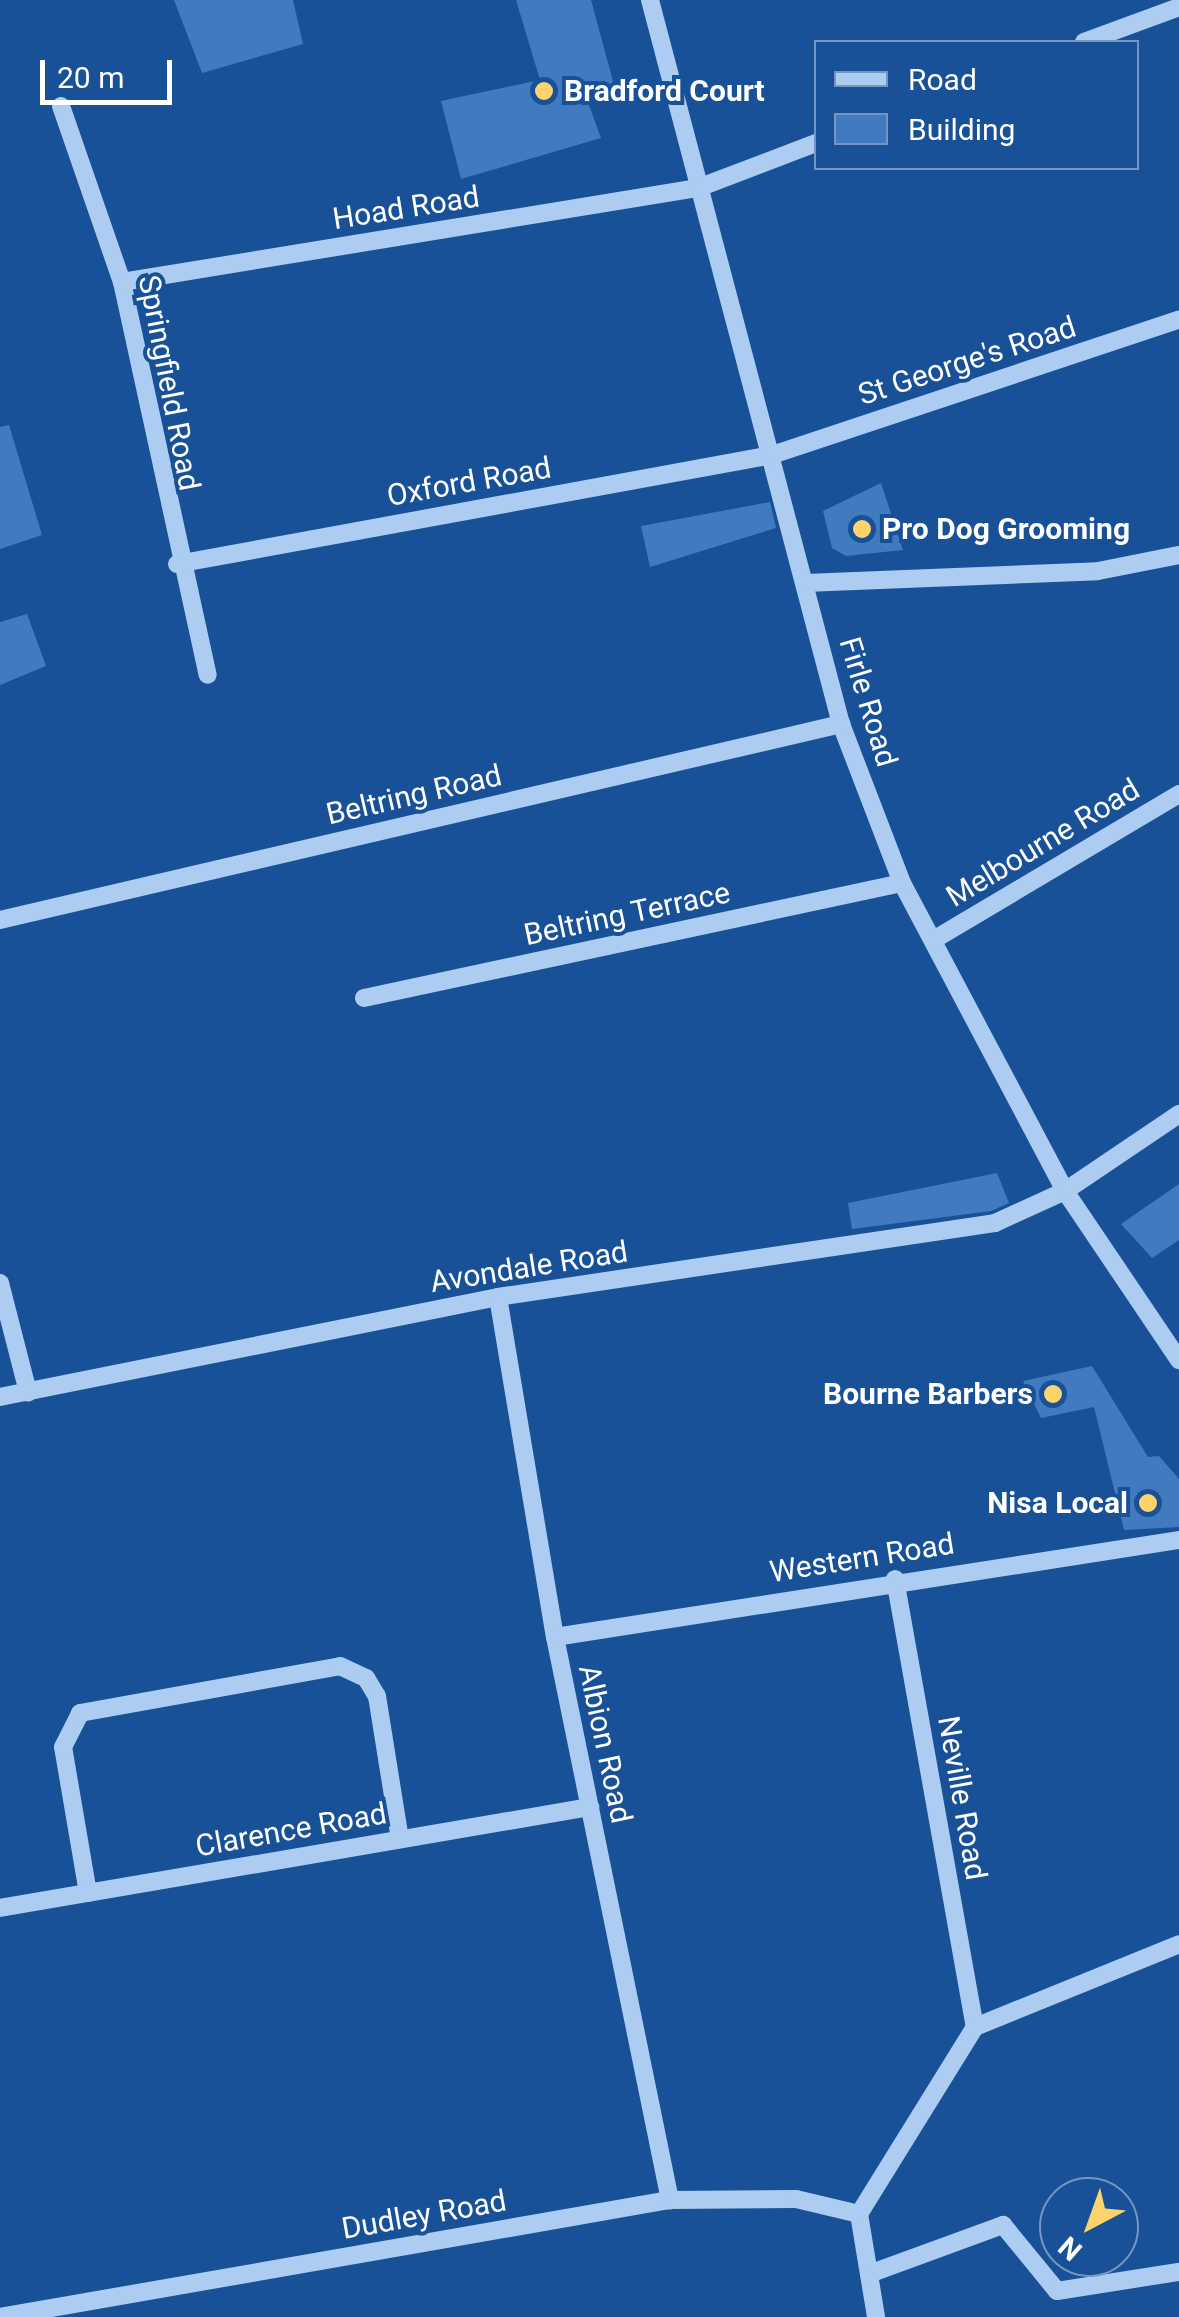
<!DOCTYPE html>
<html>
<head>
<meta charset="utf-8">
<style>
	body { margin:0 }
	#map { position:relative; width:1179px; height:2317px; overflow:hidden; background:#185197; font-family:Roboto,sans-serif }
	div>[style] { position:absolute }
	.building>* { inset:0; background:#417abf }
	.minor>* { height:18px; margin:-9px; padding:0 9px; transform-origin:9px; border-radius:9px; background:#acccf1 }
	.dots>* { width:28px; height:28px; translate:-50% -50%; box-sizing:border-box; border:5px solid #185197; border-radius:50% }
	span { translate:-50% -50%; white-space:nowrap; text-align:center; line-height:1.15; -webkit-text-stroke:8px #185197; paint-order:stroke }
	.poi-label { font-size:30px; color:#fff; font-weight:700 }
	.left { translate:0 -50%; text-align:left }
	.right { translate:-100% -50%; text-align:right }
	.street-label { font-size:30px; color:#fff }
	.legend { position:absolute; left:814px; top:40px; width:325px; height:130px; box-sizing:border-box; background:#185197; border:2px solid #7497c1; margin:0; padding:12px 18px; list-style:none; font-size:30px; color:#fff }
	.legend li { display:flex; align-items:center; gap:20px; height:50px }
	.legend b { width:50px; border:2px solid #7497c1 }
	.north { position:absolute; left:1039px; top:2177px; width:100px; height:100px; box-sizing:border-box; background:#185197; border:2px solid #7497c1; border-radius:50%; rotate:221deg; font-size:28px; font-weight:700; line-height:40px; text-align:center; color:#fff }
	.north::after { content:''; display:block; margin:auto; width:35px; height:45px; background:#ffd36c; clip-path:polygon(50% 0,100% 100%,50% 72%,0 100%) }
	.scale { position:absolute; left:40px; top:60px; width:132px; height:45px; box-sizing:border-box; border:5px solid #fff; border-top:0; padding-left:12px; font-size:30px; line-height:35px; white-space:nowrap; color:#fff; -webkit-text-stroke:8px #185197; paint-order:stroke }
</style>
</head>
<body>
<div id="map">
	<div class="building">
		<div style="clip-path:polygon(174px 0,293px 0,303px 44px,202px 73px)"></div>
		<div style="clip-path:polygon(516px 0,591px 0,614px 85px,586px 97px,601px 138px,461px 179px,441px 101px,540px 80px)"></div>
		<div style="clip-path:polygon(9px 425px,42px 535px,0 549px,0 427px)"></div>
		<div style="clip-path:polygon(881px 483px,903px 550px,846px 556px,832px 548px,823px 511px)"></div>
		<div style="clip-path:polygon(770px 502px,776px 528px,650px 567px,641px 526px)"></div>
		<div style="clip-path:polygon(27px 614px,46px 666px,0 685px,0 622px)"></div>
		<div style="clip-path:polygon(997px 1173px,1009px 1203px,991px 1211px,852px 1229px,848px 1203px)"></div>
		<div style="clip-path:polygon(1179px 1184px,1179px 1240px,1152px 1258px,1121px 1224px)"></div>
		<div style="clip-path:polygon(1092px 1366px,1148px 1457px,1159px 1456px,1179px 1479px,1179px 1527px,1124px 1530px,1094px 1407px,1041px 1418px,1023px 1381px)"></div>
	</div>
	<div class="minor">
		<div style="left:650px;top:0;width:749px;rotate:75.22deg"></div>
		<div style="left:841px;top:724px;width:170px;rotate:69deg"></div>
		<div style="left:902px;top:883px;width:348px;rotate:62.1deg"></div>
		<div style="left:1065px;top:1191px;width:204px;rotate:56deg"></div>
		<div style="left:1084px;top:42px;width:101px;rotate:-20.2deg"></div>
		<div style="left:61px;top:106px;width:186px;rotate:70.9deg"></div>
		<div style="left:122px;top:282px;width:402px;rotate:77.7deg"></div>
		<div style="left:122px;top:282px;width:584px;rotate:-9.27deg"></div>
		<div style="left:698px;top:188px;width:126px;rotate:-20.9deg"></div>
		<div style="left:177px;top:564px;width:605px;rotate:-10.38deg"></div>
		<div style="left:772px;top:455px;width:429px;rotate:-18.4deg"></div>
		<div style="left:805px;top:583px;width:293px;rotate:-2.3deg"></div>
		<div style="left:1098px;top:571px;width:83px;rotate:-11.2deg"></div>
		<div style="left:0;top:920px;width:864px;rotate:-13.12deg"></div>
		<div style="left:935px;top:939px;width:284px;rotate:-30.7deg"></div>
		<div style="left:364px;top:998px;width:550px;rotate:-12.07deg"></div>
		<div style="left:0;top:1283px;width:113px;rotate:75.6deg"></div>
		<div style="left:498px;top:1297px;width:345px;rotate:80.5deg"></div>
		<div style="left:555px;top:1637px;width:575px;rotate:78.46deg"></div>
		<div style="left:0;top:1397px;width:508px;rotate:-11.35deg"></div>
		<div style="left:498px;top:1297px;width:502px;rotate:-8.47deg"></div>
		<div style="left:995px;top:1223px;width:77px;rotate:-24.6deg"></div>
		<div style="left:1065px;top:1191px;width:138px;rotate:-34deg"></div>
		<div style="left:895px;top:1579px;width:455px;rotate:79.9deg"></div>
		<div style="left:555px;top:1637px;width:631px;rotate:-8.84deg"></div>
		<div style="left:88px;top:1893px;width:148px;rotate:-99.7deg"></div>
		<div style="left:63px;top:1747px;width:38px;rotate:-63deg"></div>
		<div style="left:80px;top:1713px;width:264px;rotate:-10.2deg"></div>
		<div style="left:340px;top:1666px;width:29px;rotate:25deg"></div>
		<div style="left:366px;top:1678px;width:21px;rotate:59deg"></div>
		<div style="left:377px;top:1696px;width:145px;rotate:80.9deg"></div>
		<div style="left:0;top:1908px;width:599px;rotate:-9.71deg"></div>
		<div style="left:859px;top:2214px;width:220px;rotate:-58.2deg"></div>
		<div style="left:975px;top:2027px;width:220px;rotate:-22.1deg"></div>
		<div style="left:859px;top:2214px;width:104px;rotate:80.6deg"></div>
		<div style="left:869px;top:2274px;width:143px;rotate:-20.1deg"></div>
		<div style="left:1003px;top:2225px;width:85px;rotate:50.7deg"></div>
		<div style="left:1057px;top:2291px;width:123px;rotate:-8.9deg"></div>
		<div style="left:0;top:2317px;width:680px;rotate:-9.91deg"></div>
		<div style="left:670px;top:2200px;width:126px;rotate:-0.5deg"></div>
		<div style="left:796px;top:2199px;width:65px;rotate:13.4deg"></div>
	</div>
	<div class="dots">
		<div style="left:544px;top:91px;background:#ffd36c"></div>
		<div style="left:862px;top:529px;background:#ffd36c"></div>
		<div style="left:1053px;top:1394px;background:#ffd36c"></div>
		<div style="left:1148px;top:1503px;background:#ffd36c"></div>
	</div>
	<div class="poi-label">
		<span class="left" style="left:564px;top:91px">Bradford Court</span>
		<span class="left" style="left:882px;top:529px">Pro Dog Grooming</span>
		<span class="right" style="left:1033px;top:1394px">Bourne Barbers</span>
		<span class="right" style="left:1128px;top:1503px">Nisa Local</span>
	</div>
	<div class="street-label">
		<span style="left:406px;top:208px;rotate:-9deg">Hoad Road</span>
		<span style="left:967px;top:361px;rotate:-18deg">St George's Road</span>
		<span style="left:169px;top:383px;rotate:79deg">Springfield Road</span>
		<span style="left:469px;top:482px;rotate:-10deg">Oxford Road</span>
		<span style="left:868px;top:702px;rotate:73deg">Firle Road</span>
		<span style="left:414px;top:795px;rotate:-13deg">Beltring Road</span>
		<span style="left:1043px;top:843px;rotate:-31deg">Melbourne Road</span>
		<span style="left:627px;top:914px;rotate:-12deg">Beltring Terrace</span>
		<span style="left:529px;top:1267px;rotate:-9deg">Avondale Road</span>
		<span style="left:862px;top:1558px;rotate:-9deg">Western Road</span>
		<span style="left:605px;top:1744px;rotate:78deg">Albion Road</span>
		<span style="left:962px;top:1798px;rotate:80deg">Neville Road</span>
		<span style="left:291px;top:1830px;rotate:-10deg">Clarence Road</span>
		<span style="left:424px;top:2215px;rotate:-10deg">Dudley Road</span>
	</div>
	<ul class="legend">
	<li><b style="height:12px;background:#acccf1"></b>Road</li>
	<li><b style="height:28px;background:#417abf"></b>Building</li>
	</ul>
	<div class="north">N</div>
	<div class="scale">20 m</div>
</div>
</body>
</html>
